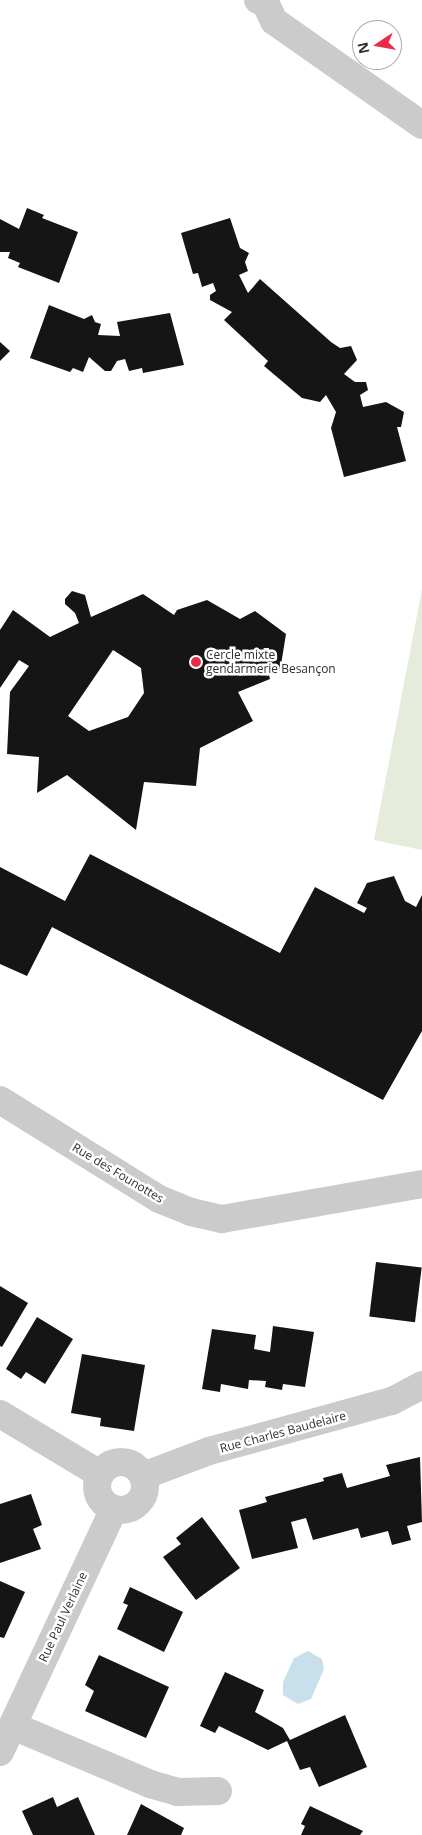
<!DOCTYPE html>
<html>
<head>
<meta charset="utf-8">
<style>
	body { margin:0 }
	#map { position:relative; width:422px; height:1835px; overflow:hidden; background:#fff; font-family:"Open Sans",sans-serif }
	div>[style] { position:absolute }
	.green>* { inset:0; background:#e6ecdc }
	.water>* { inset:0; background:#c8e0ec }
	.building>* { inset:0; background:#151515; transform-origin:0 0 }
	.minor>* { height:28px; margin:-14px; padding:0 14px; transform-origin:14px; border-radius:14px; background:#cbcbcb }
	.minor>.ring { margin:-14px; padding:0; box-sizing:content-box; background:none; border:28px solid #cbcbcb; border-radius:50% }
	.dots>* { width:14px; height:14px; translate:-50% -50%; box-sizing:border-box; border:2px solid #fff; border-radius:50% }
	span { translate:-50% -50%; white-space:nowrap; text-align:center; line-height:1.15; -webkit-text-stroke:5px #fff; paint-order:stroke }
	.poi-label { font-size:12px; color:#2e2e2e }
	.left { translate:0 -50%; text-align:left }
	.street-label { font-size:12px; color:#2e2e2e }
	.north { position:absolute; left:352px; top:20px; width:50px; height:50px; box-sizing:border-box; background:#fff; border:1px solid #ababab; border-radius:50%; rotate:258deg; font-size:14px; font-weight:700; line-height:20px; text-align:center; color:#2e2e2e }
	.north::after { content:''; display:block; margin:auto; width:18px; height:22px; background:#e92d46; clip-path:polygon(50% 0,100% 100%,50% 72%,0 100%) }
</style>
</head>
<body>
<div id="map">
	<div class="green">
		<div style="clip-path:polygon(422px 589px,422px 850px,374px 840px)"></div>
	</div>
	<div class="water">
		<div style="clip-path:polygon(308px 1651px,322px 1659px,324px 1669px,311px 1699px,298px 1704px,283px 1695px,283px 1682px,294px 1658px)"></div>
	</div>
	<div class="building">
		<div style="clip-path:polygon(27px 208px,44px 215px,42px 218px,78px 232px,59px 283px,18px 267px,20px 263px,8px 258px,10px 252px,0 252px,0 219px,19px 229px)"></div>
		<div style="clip-path:polygon(230px 218px,240px 248px,249px 253px,245px 262px,248px 271px,239px 275px,248px 293px,260px 279px,331px 342px,340px 348px,351px 346px,357px 360px,344px 374px,355px 382px,366px 382px,368px 390px,360px 395px,363px 407px,386px 402px,404px 412px,401px 427px,397px 427px,406px 461px,344px 477px,331px 428px,336px 412px,326px 395px,320px 402px,302px 398px,264px 366px,268px 361px,224px 320px,232px 312px,210px 300px,210px 295px,216px 291px,213px 283px,202px 287px,198px 273px,193px 274px,181px 233px)"></div>
		<div style="clip-path:polygon(49px 305px,84px 319px,92px 315px,95px 322px,101px 324px,98px 335px,120px 336px,117px 322px,170px 313px,184px 365px,143px 373px,142px 368px,129px 371px,125px 359px,117px 361px,111px 371px,105px 371px,89px 357px,83px 372px,73px 368px,70px 372px,30px 358px)"></div>
		<div style="clip-path:polygon(0 342px,10px 351px,0 361px)"></div>
		<div style="clip-path:polygon(evenodd,72px 591px,85px 595px,91px 617px,143px 594px,174px 615px,177px 610px,207px 600px,240px 619px,255px 611px,286px 634px,280px 671px,269px 675px,270px 679px,238px 692px,253px 721px,200px 748px,196px 786px,144px 782px,136px 830px,67px 775px,37px 793px,39px 757px,7px 754px,10px 692px,29px 666px,19px 660px,0 688px,0 630px,13px 610px,50px 637px,79px 623px,75px 613px,65px 604px,65px 599px,72px 591px,113px 650px,141px 668px,144px 693px,128px 717px,89px 731px,68px 716px,113px 650px)"></div>
		<div style="clip-path:polygon(90px 854px,280px 953px,315px 887px,364px 913px,367px 908px,357px 903px,367px 883px,394px 876px,405px 901px,416px 907px,422px 895px,422px 1031px,383px 1100px,52px 927px,27px 976px,0 964px,0 867px,65px 901px)"></div>
		<div style="left:376px;top:1262px;width:46px;height:55px;rotate:7deg"></div>
		<div style="clip-path:polygon(0 1286px,28px 1303px,2px 1347px,0 1346px)"></div>
		<div style="clip-path:polygon(37px 1317px,73px 1339px,45px 1384px,26px 1372px,21px 1379px,6px 1369px)"></div>
		<div style="clip-path:polygon(273px 1326px,314px 1332px,305px 1387px,283px 1384px,282px 1390px,265px 1387px,266px 1381px,249px 1380px,248px 1389px,221px 1384px,220px 1392px,202px 1389px,212px 1329px,256px 1335px,254px 1349px,270px 1352px)"></div>
		<div style="clip-path:polygon(82px 1354px,145px 1365px,134px 1431px,100px 1426px,101px 1418px,71px 1413px)"></div>
		<div style="clip-path:polygon(420px 1457px,422px 1522px,407px 1526px,411px 1540px,392px 1545px,388px 1531px,361px 1538px,358px 1528px,313px 1540px,306px 1518px,291px 1522px,298px 1548px,252px 1559px,239px 1510px,267px 1502px,265px 1497px,324px 1481px,323px 1478px,342px 1473px,347px 1488px,390px 1476px,386px 1465px)"></div>
		<div style="clip-path:polygon(31px 1494px,42px 1525px,33px 1529px,41px 1549px,0 1563px,0 1504px)"></div>
		<div style="clip-path:polygon(202px 1517px,240px 1568px,196px 1600px,163px 1557px,181px 1544px,176px 1538px)"></div>
		<div style="clip-path:polygon(0 1581px,25px 1592px,4px 1638px,0 1637px)"></div>
		<div style="clip-path:polygon(130px 1587px,183px 1612px,164px 1652px,117px 1629px,128px 1605px,123px 1603px)"></div>
		<div style="clip-path:polygon(99px 1655px,169px 1687px,146px 1738px,85px 1711px,94px 1691px,85px 1685px)"></div>
		<div style="clip-path:polygon(225px 1672px,264px 1690px,255px 1712px,283px 1728px,290px 1740px,345px 1715px,367px 1767px,319px 1787px,310px 1767px,300px 1770px,287px 1741px,268px 1750px,219px 1726px,215px 1733px,200px 1726px)"></div>
		<div style="clip-path:polygon(53px 1797px,57px 1807px,78px 1797px,95px 1835px,33px 1835px,22px 1811px)"></div>
		<div style="clip-path:polygon(141px 1804px,184px 1828px,181px 1835px,127px 1835px)"></div>
		<div style="clip-path:polygon(310px 1806px,363px 1831px,360px 1835px,301px 1835px,305px 1826px,301px 1824px)"></div>
	</div>
	<div class="minor">
		<div style="left:258px;top:0;width:7px;rotate:16deg"></div>
		<div style="left:265px;top:2px;width:21px;rotate:65deg"></div>
		<div style="left:274px;top:21px;width:181px;rotate:35.1deg"></div>
		<div style="left:0;top:1100px;width:187px;rotate:31.9deg"></div>
		<div style="left:159px;top:1199px;width:35px;rotate:22deg"></div>
		<div style="left:191px;top:1212px;width:32px;rotate:13deg"></div>
		<div style="left:222px;top:1219px;width:203px;rotate:-9.9deg"></div>
		<div style="left:0;top:1414px;width:117px;rotate:31deg"></div>
		<div class="ring" style="left:97px;top:1462px;width:20px;height:20px"></div>
		<div style="left:143px;top:1476px;width:71px;rotate:-20.7deg"></div>
		<div style="left:209px;top:1451px;width:190px;rotate:-15.3deg"></div>
		<div style="left:392px;top:1401px;width:34px;rotate:-28deg"></div>
		<div style="left:13px;top:1726px;width:149px;rotate:22.9deg"></div>
		<div style="left:150px;top:1784px;width:29px;rotate:16deg"></div>
		<div style="left:178px;top:1792px;width:40px;rotate:-1.4deg"></div>
		<div style="left:0;top:1752px;width:268px;rotate:-64.9deg"></div>
	</div>
	<div class="dots">
		<div style="left:196px;top:662px;background:#e92d46"></div>
	</div>
	<div class="poi-label">
		<span class="left" style="left:206px;top:662px">Cercle mixte<br>gendarmerie Besançon</span>
	</div>
	<div class="street-label">
		<span style="left:118px;top:1173px;rotate:31deg">Rue des Founottes</span>
		<span style="left:283px;top:1432px;rotate:-15deg">Rue Charles Baudelaire</span>
		<span style="left:63px;top:1617px;rotate:-65deg">Rue Paul Verlaine</span>
	</div>
	<div class="north">N</div>
</div>
</body>
</html>
